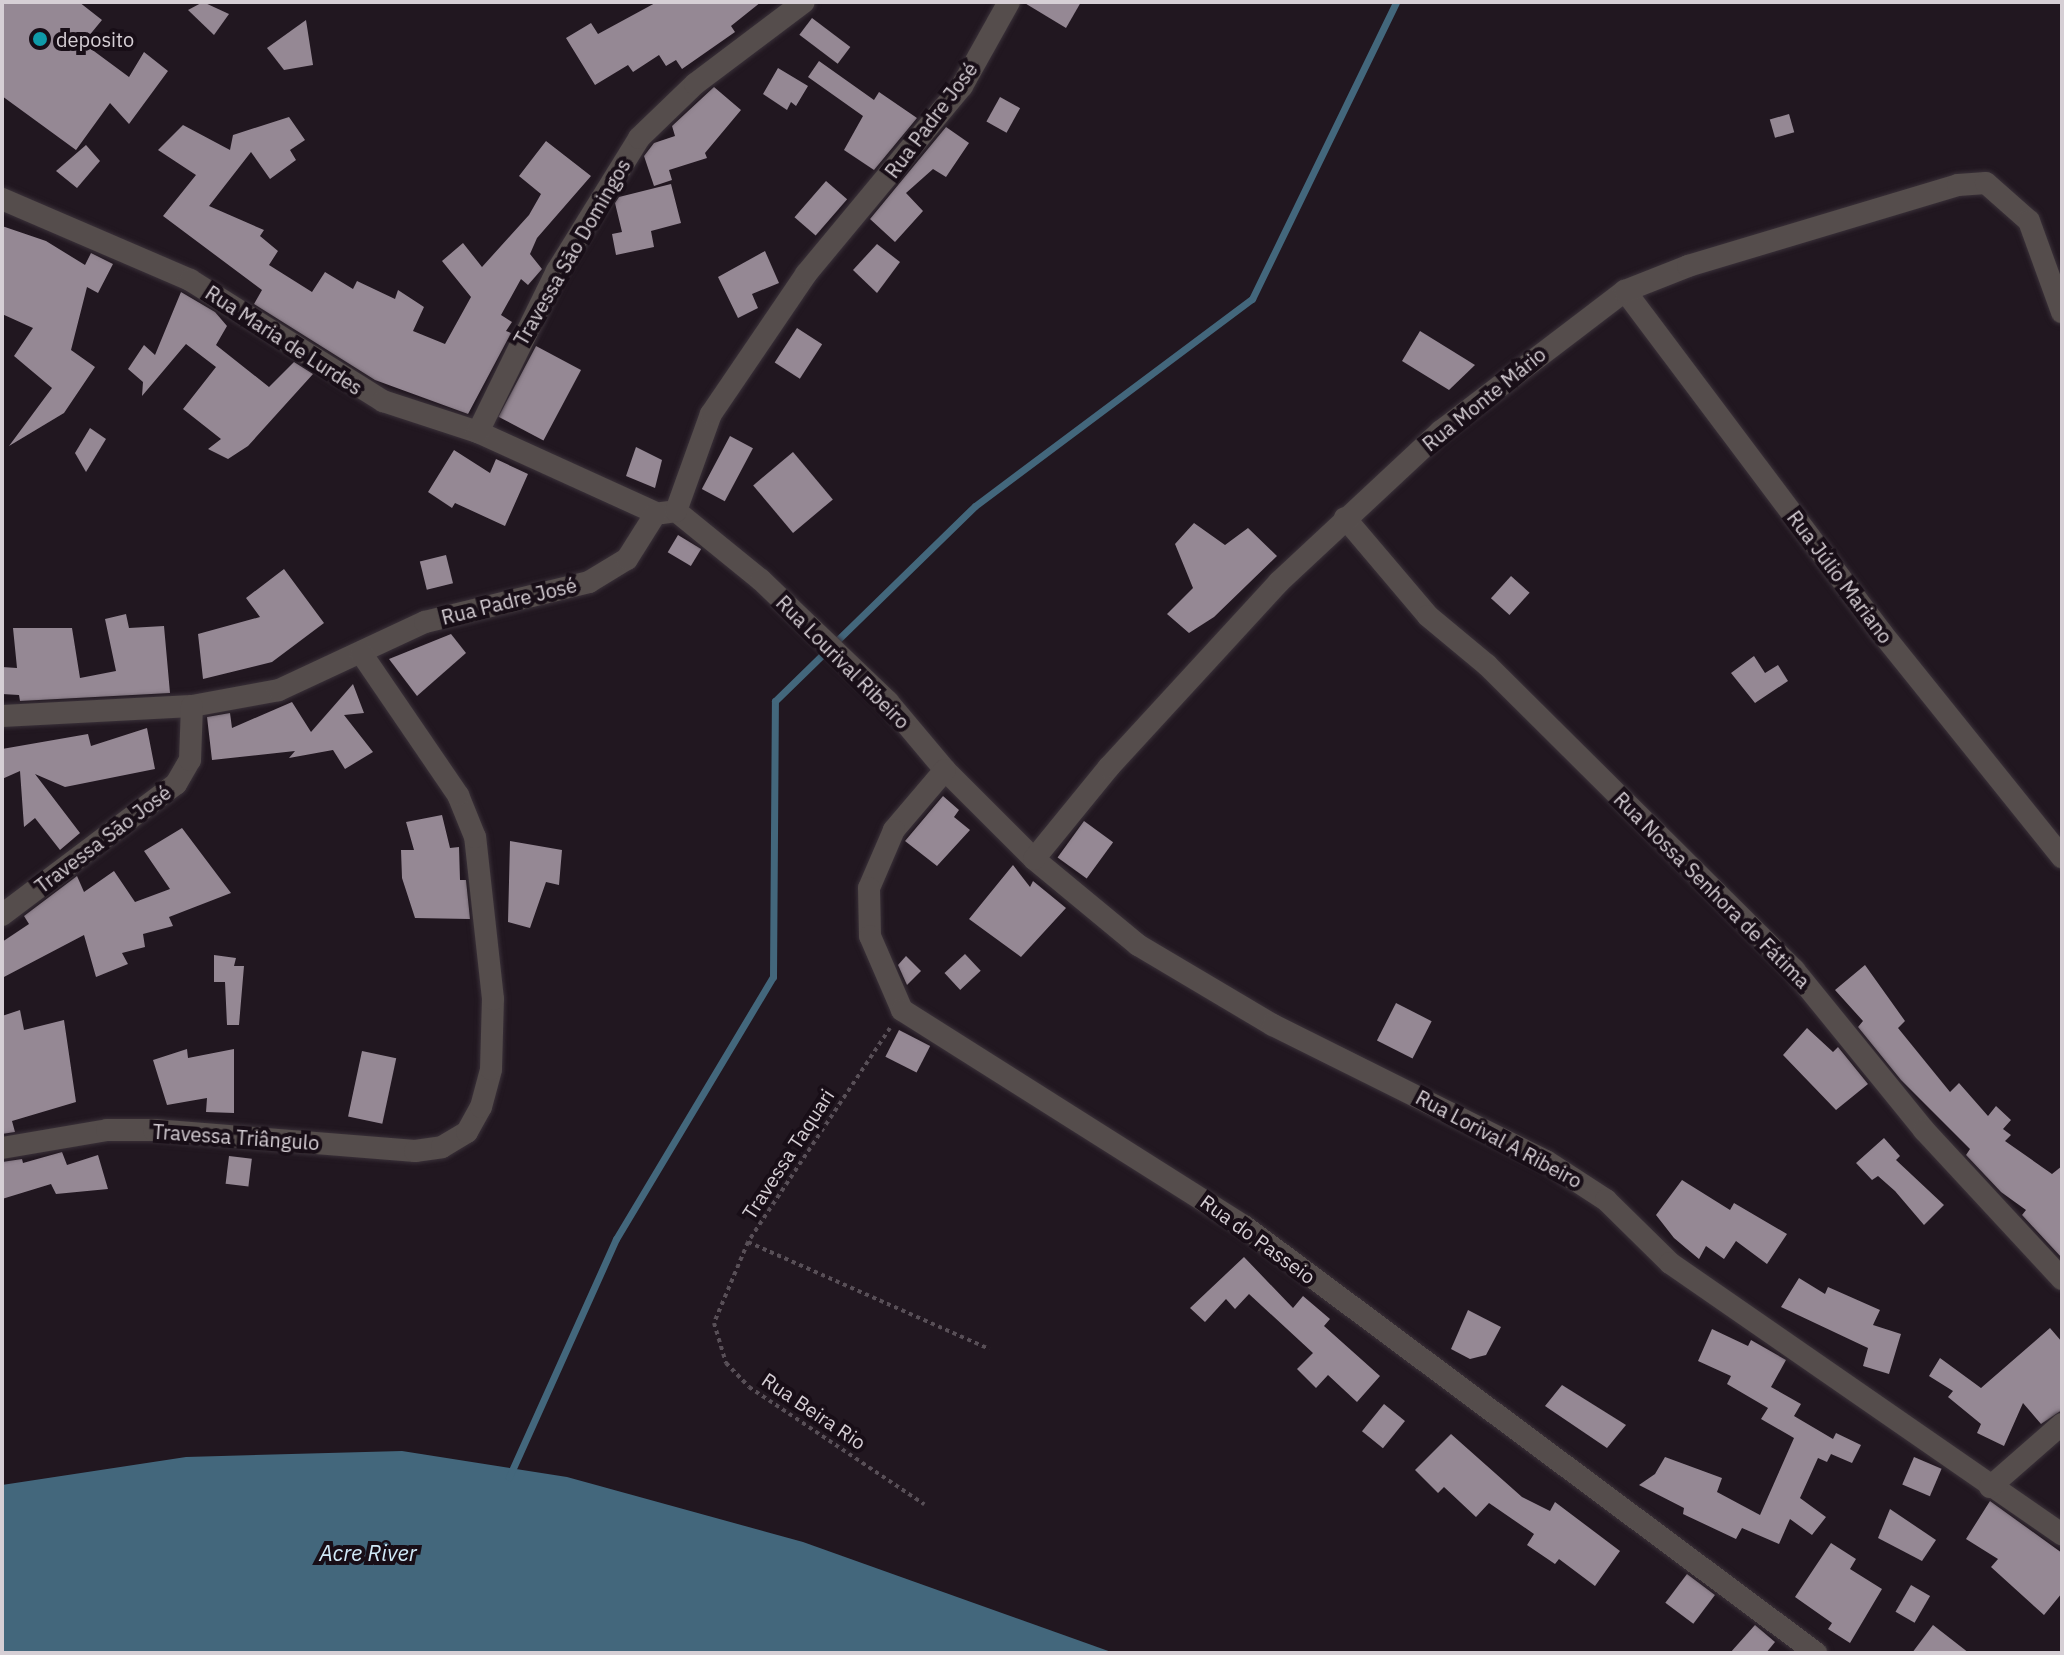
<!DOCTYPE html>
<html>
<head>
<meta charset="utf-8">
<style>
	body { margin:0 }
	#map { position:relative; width:2064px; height:1655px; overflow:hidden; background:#211720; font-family:"IBM Plex Sans",sans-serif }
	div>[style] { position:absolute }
	.water>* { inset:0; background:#43677c }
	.stream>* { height:7px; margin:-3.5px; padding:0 3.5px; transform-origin:3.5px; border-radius:3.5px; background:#43677c }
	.building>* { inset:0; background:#958894; transform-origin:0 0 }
	.path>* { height:4px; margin-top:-2px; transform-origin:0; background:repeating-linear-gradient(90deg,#584f57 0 4px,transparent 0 8px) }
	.roads { filter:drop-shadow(0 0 2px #3a3139) drop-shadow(0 0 2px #3a3139) }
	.minor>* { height:22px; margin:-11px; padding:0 11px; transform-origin:11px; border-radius:11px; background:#554d4c }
	.dots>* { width:22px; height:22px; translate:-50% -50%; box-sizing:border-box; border:4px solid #180e17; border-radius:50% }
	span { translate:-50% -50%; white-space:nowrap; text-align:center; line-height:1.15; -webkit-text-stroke:8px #180e17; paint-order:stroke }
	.poi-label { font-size:20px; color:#d6cfd5 }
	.left { translate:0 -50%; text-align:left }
	.street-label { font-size:20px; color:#d6cfd5 }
	.water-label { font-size:22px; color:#d0e9f7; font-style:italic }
	.frame { position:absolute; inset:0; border:4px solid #d6cfd5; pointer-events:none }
</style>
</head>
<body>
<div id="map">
	<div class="water">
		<div style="clip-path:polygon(402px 1451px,567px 1477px,803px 1542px,1114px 1653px,2px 1653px,2px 1485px,186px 1457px)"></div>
	</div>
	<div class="stream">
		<div style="left:509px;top:1477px;width:261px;rotate:-65.8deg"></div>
		<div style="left:616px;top:1239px;width:305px;rotate:-59.1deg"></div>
		<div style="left:773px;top:977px;width:276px;rotate:-89.6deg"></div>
		<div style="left:775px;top:701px;width:279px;rotate:-44.3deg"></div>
		<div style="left:975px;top:506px;width:346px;rotate:-36.8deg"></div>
		<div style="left:1252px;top:299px;width:330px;rotate:-64.1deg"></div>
	</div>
	<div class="building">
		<div style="clip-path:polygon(2px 2px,79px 2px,102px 20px,83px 43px,129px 77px,144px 52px,168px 71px,129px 124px,110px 103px,76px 150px,2px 96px)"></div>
		<div style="clip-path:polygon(203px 2px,229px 14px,214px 35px,188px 10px)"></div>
		<div style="clip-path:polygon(657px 2px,761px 2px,731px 26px,735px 32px,682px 69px,676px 60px,666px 66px,659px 55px,633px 72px,628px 65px,595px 85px,566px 38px,591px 23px,598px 34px)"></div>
		<div style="clip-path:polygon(1023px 2px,1081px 2px,1066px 28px)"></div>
		<div style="left:812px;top:18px;width:48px;height:21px;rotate:37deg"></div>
		<div style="clip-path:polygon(306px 20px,313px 65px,284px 70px,267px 48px)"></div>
		<div style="clip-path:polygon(819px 61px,874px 100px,879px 92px,917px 118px,874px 170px,844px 150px,863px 116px,808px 77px)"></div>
		<div style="clip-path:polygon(778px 68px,808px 86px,796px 106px,791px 102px,787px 110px,763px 94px)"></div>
		<div style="clip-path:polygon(714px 87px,741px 110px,705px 153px,707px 158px,669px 170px,672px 180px,654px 186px,644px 156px,654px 143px,675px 136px,672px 126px)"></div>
		<div style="left:1000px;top:97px;width:23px;height:28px;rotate:29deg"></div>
		<div style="left:1789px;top:114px;width:19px;height:20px;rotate:74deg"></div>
		<div style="clip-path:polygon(289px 117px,305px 140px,290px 150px,296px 160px,270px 179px,251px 152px,209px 206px,264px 230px,260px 236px,278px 251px,269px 265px,312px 292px,325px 272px,353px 289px,357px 281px,395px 299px,398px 290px,424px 307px,413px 331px,445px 344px,471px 297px,442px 261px,463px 243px,482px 267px,529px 215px,541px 194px,519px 176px,546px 141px,591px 176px,537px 238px,530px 254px,542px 269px,528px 285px,521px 279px,501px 315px,512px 322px,506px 331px,511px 333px,468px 414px,375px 380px,254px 304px,262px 290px,163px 216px,196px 175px,158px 150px,183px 125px,230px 150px,233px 135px)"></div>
		<div style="clip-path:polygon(946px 127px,969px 143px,946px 177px,933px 169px,906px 193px,923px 211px,895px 242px,870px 219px)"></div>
		<div style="clip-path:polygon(86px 145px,100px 161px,77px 188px,56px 171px)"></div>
		<div style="left:826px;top:181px;width:28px;height:48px;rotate:41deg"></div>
		<div style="clip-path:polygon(671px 184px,681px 223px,651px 231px,654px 247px,616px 255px,612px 234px,622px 232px,615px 203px,619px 197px)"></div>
		<div style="clip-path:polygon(2px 226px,46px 241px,85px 265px,91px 253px,113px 264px,98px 293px,87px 287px,71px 350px,95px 367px,64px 413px,9px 446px,52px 388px,14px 356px,33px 328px,2px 314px)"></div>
		<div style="clip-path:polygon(877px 244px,900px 262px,877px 293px,853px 270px)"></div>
		<div style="clip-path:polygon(765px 251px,779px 283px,752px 294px,758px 308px,738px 318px,718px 277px)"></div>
		<div style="clip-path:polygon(181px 292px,215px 312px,227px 326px,216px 345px,269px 387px,294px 362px,313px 374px,248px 446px,228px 459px,208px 449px,221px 439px,183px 409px,216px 367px,186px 344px,142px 396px,143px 382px,128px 369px,144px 345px,155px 355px)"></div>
		<div style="left:797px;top:328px;width:30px;height:41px;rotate:33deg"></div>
		<div style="clip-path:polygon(1420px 331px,1475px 365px,1449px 390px,1402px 361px)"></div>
		<div style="left:536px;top:346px;width:51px;height:80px;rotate:28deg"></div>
		<div style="clip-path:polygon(90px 428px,106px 439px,86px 472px,75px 453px)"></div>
		<div style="left:730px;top:436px;width:26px;height:60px;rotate:28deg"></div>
		<div style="clip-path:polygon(636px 447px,662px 460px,655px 488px,626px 476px)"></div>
		<div style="clip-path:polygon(454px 450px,490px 473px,496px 459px,528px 474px,505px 526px,455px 503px,452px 508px,428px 492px)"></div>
		<div style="left:793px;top:452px;width:62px;height:52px;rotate:50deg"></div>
		<div style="clip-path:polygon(1194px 523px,1225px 545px,1248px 528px,1277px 556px,1214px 617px,1189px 633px,1167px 614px,1193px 588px,1175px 544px)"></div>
		<div style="left:678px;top:535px;width:27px;height:20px;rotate:31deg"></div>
		<div style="left:446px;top:555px;width:29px;height:27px;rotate:76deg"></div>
		<div style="clip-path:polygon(284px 569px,324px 623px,272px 662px,203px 679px,198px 634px,260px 617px,246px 598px)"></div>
		<div style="left:1511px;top:576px;width:25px;height:30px;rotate:42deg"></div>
		<div style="clip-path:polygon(126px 614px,129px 628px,164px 626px,170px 693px,20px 701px,19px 695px,2px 694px,2px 667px,17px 668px,13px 628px,72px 628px,80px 678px,116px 671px,105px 619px)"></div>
		<div style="clip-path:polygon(451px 634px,466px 653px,417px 696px,389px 659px)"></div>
		<div style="clip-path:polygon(1754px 656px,1765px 673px,1778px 665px,1788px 681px,1755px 703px,1731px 673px)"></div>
		<div style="clip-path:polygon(353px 684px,364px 713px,344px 715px,373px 752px,345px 769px,333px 750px,289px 758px,295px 751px,212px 760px,207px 717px,230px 713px,232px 728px,292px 702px,311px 732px)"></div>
		<div style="clip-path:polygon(147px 728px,155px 769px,65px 787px,35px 774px,80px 833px,60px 850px,35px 818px,24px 827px,20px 771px,2px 779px,2px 749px,88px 734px,91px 746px)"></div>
		<div style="clip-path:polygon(943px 796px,959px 810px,954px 817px,970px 830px,937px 866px,905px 841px)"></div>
		<div style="clip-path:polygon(442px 815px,450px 848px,459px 847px,460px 880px,466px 880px,470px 919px,415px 918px,402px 878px,401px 850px,414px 850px,406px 822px)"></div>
		<div style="left:1084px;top:821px;width:36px;height:45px;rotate:36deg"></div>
		<div style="clip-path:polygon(182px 828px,231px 893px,169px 917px,173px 926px,143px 934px,145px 947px,122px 953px,128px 964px,96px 977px,84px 935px,2px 978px,2px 942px,29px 924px,24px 916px,77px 876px,84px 892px,114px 871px,135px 902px,170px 889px,144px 851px)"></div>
		<div style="clip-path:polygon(510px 841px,562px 850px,559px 885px,546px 882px,530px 928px,508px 922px)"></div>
		<div style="clip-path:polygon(1013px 865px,1030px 887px,1033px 881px,1066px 908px,1021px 957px,969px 919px)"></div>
		<div style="left:965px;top:954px;width:23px;height:28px;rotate:47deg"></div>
		<div style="clip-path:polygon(214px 955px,236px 958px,234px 966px,244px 966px,239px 1025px,227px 1025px,225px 982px,214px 982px)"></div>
		<div style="clip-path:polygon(906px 956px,921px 971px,907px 985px,898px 965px)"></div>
		<div style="clip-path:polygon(1865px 965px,1905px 1021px,1898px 1028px,1950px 1092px,1959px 1083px,1988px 1116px,1996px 1106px,2011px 1120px,2003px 1129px,2011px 1135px,2005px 1141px,2052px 1174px,2062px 1166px,2062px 1258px,2022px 1215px,2026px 1210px,2001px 1192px,1966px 1155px,1970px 1149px,1901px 1080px,1858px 1027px,1863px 1021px,1835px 990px)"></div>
		<div style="left:1396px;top:1003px;width:40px;height:42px;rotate:27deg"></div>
		<div style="clip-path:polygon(20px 1010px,24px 1030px,64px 1020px,76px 1102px,12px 1121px,15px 1132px,2px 1134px,2px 1016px)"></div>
		<div style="clip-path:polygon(1807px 1028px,1833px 1052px,1838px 1047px,1868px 1084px,1836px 1110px,1783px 1055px)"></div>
		<div style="left:899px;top:1030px;width:35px;height:30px;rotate:27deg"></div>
		<div style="clip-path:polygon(187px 1049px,188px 1058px,234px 1049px,234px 1113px,206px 1112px,207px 1098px,167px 1105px,153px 1060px)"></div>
		<div style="left:362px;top:1051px;width:35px;height:67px;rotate:12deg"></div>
		<div style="clip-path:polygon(1884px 1138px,1900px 1156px,1896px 1160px,1944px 1205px,1924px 1225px,1895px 1191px,1878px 1176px,1872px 1180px,1856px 1163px)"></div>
		<div style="clip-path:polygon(62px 1152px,67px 1165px,98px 1155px,108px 1189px,56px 1194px,51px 1184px,2px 1199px,2px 1162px,22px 1159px,23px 1163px)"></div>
		<div style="left:229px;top:1156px;width:23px;height:28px;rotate:7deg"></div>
		<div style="clip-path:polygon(1682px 1180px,1730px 1210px,1734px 1203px,1787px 1234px,1767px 1264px,1736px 1241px,1724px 1259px,1706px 1246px,1699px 1259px,1674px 1238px,1656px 1215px)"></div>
		<div style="clip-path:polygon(1244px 1257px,1293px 1308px,1303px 1296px,1330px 1319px,1324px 1326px,1380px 1376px,1357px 1402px,1328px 1375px,1316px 1388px,1297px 1369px,1313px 1353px,1249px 1294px,1235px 1309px,1226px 1299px,1205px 1322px,1190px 1308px)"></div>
		<div style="clip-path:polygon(1799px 1278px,1825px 1294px,1828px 1287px,1880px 1310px,1873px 1325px,1901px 1334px,1889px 1374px,1863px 1366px,1868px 1348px,1781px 1307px)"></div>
		<div style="clip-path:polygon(1468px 1310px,1501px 1327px,1486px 1355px,1470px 1359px,1451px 1349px)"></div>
		<div style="clip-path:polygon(2050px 1328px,2062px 1342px,2062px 1410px,2041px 1424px,2023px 1403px,2004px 1446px,1977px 1433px,1981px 1424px,1948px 1397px,1953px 1391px,1929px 1376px,1940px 1358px,1981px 1388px)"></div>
		<div style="clip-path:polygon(1712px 1329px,1748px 1346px,1751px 1340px,1786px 1360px,1771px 1387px,1801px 1404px,1794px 1416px,1833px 1439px,1836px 1433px,1861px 1445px,1852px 1463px,1831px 1454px,1827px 1462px,1818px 1458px,1800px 1498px,1826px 1517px,1812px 1535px,1790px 1519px,1779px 1544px,1742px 1528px,1736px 1539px,1683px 1514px,1684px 1508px,1639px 1485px,1655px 1474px,1665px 1457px,1722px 1478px,1717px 1492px,1760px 1515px,1794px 1438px,1761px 1419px,1768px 1408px,1727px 1384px,1731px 1376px,1698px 1361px)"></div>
		<div style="clip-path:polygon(1562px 1385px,1626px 1425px,1607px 1448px,1545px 1406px)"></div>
		<div style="left:1384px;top:1404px;width:27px;height:35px;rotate:39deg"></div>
		<div style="clip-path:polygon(1451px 1434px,1522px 1497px,1550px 1511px,1555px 1502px,1620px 1551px,1595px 1586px,1559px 1559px,1555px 1564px,1527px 1545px,1534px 1534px,1489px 1503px,1476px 1517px,1444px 1487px,1438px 1493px,1415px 1470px)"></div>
		<div style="left:1914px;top:1457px;width:30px;height:30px;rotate:23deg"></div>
		<div style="clip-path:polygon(1990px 1501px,2062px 1553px,2062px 1593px,2044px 1615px,1991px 1567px,1998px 1559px,1966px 1539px)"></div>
		<div style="clip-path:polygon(1890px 1509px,1936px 1540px,1922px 1561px,1878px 1538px)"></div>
		<div style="clip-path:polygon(1831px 1543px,1856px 1559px,1850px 1569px,1882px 1589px,1850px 1643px,1828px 1629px,1832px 1623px,1795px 1597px)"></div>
		<div style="left:1687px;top:1574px;width:35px;height:36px;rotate:37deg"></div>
		<div style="left:1911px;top:1585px;width:22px;height:31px;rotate:30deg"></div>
		<div style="clip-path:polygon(1755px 1625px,1775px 1642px,1766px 1653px,1730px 1653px)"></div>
		<div style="clip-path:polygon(1933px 1625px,1969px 1653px,1912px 1653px)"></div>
	</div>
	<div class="path">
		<div style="left:890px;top:1028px;width:257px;rotate:123.6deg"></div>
		<div style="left:748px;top:1242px;width:88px;rotate:112.8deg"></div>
		<div style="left:714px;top:1323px;width:42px;rotate:73.3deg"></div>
		<div style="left:726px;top:1363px;width:33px;rotate:46deg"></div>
		<div style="left:749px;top:1387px;width:211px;rotate:33.8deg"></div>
		<div style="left:748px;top:1242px;width:264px;rotate:23.9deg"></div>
	</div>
	<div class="roads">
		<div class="minor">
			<div style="left:2px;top:199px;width:205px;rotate:23.3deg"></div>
			<div style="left:190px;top:280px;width:228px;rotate:32.1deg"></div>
			<div style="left:383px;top:401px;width:100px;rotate:18.1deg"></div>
			<div style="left:478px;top:432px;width:196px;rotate:24.5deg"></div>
			<div style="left:1625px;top:291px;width:426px;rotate:53.1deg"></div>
			<div style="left:1881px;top:632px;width:289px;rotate:51.2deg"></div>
			<div style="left:478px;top:432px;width:179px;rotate:-63.9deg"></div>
			<div style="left:557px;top:271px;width:156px;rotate:-58.3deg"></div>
			<div style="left:639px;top:138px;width:78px;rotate:-44deg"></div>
			<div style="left:695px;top:84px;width:136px;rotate:-37deg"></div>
			<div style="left:676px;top:511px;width:109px;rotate:39.1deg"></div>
			<div style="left:761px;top:580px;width:176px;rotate:43.8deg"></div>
			<div style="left:888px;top:702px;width:89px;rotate:50deg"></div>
			<div style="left:945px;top:770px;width:126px;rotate:45deg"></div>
			<div style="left:1034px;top:859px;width:135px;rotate:39.6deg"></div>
			<div style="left:1138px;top:945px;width:157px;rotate:30.7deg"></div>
			<div style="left:1273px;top:1025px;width:305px;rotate:26.5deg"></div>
			<div style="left:1546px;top:1161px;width:72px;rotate:33deg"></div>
			<div style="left:1606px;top:1200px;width:90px;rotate:44.5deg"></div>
			<div style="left:1670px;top:1263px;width:477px;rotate:34.7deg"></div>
			<div style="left:662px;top:513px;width:14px;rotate:-8deg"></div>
			<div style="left:676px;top:511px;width:103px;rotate:-70.2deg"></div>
			<div style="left:711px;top:414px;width:169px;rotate:-55.8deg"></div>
			<div style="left:806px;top:274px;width:244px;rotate:-50.3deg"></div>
			<div style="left:962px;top:86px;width:96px;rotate:-60.8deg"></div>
			<div style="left:1345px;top:518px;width:128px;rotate:49.7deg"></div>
			<div style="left:1428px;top:616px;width:77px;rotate:39.7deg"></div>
			<div style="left:1487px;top:665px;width:433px;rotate:44.8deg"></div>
			<div style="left:1794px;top:970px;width:206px;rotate:50.9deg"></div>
			<div style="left:1924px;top:1130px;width:203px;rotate:47.2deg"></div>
			<div style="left:2px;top:716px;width:190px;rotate:-3deg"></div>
			<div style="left:192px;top:706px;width:88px;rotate:-10.4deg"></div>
			<div style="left:279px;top:690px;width:161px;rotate:-25deg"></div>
			<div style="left:425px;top:622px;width:169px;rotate:-13.7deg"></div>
			<div style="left:589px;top:582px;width:44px;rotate:-31.2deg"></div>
			<div style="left:627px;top:559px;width:54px;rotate:-57.8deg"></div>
			<div style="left:945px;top:770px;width:79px;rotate:130.4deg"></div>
			<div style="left:894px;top:830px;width:63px;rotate:113.3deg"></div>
			<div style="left:869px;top:888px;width:48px;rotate:88.8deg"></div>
			<div style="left:870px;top:936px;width:81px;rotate:66.6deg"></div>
			<div style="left:902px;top:1010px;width:404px;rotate:32.3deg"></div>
			<div style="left:1244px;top:1226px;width:714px;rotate:36.74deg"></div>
			<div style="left:1034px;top:859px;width:119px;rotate:-50.8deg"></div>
			<div style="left:1109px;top:767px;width:251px;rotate:-47.4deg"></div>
			<div style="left:1279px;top:582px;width:221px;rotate:-43deg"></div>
			<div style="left:1441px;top:431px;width:231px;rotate:-37.3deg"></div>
			<div style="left:1625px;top:291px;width:68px;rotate:-21.6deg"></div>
			<div style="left:1688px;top:266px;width:282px;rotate:-16.7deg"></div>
			<div style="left:1958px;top:185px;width:28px;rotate:-4deg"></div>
			<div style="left:1986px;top:183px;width:57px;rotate:41.5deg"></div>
			<div style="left:2029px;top:221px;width:97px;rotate:70.1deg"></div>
			<div style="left:2px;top:915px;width:218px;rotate:-37deg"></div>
			<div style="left:176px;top:784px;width:28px;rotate:-60deg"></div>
			<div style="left:190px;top:760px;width:54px;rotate:-87.9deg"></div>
			<div style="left:2px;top:1148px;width:107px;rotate:-9.7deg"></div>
			<div style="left:107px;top:1130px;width:47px"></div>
			<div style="left:154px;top:1130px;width:262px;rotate:4.6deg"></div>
			<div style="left:415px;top:1151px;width:27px;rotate:-8deg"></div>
			<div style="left:442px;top:1147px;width:29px;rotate:-31deg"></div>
			<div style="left:467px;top:1132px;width:29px;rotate:-61deg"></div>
			<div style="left:481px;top:1107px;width:39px;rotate:-75deg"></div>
			<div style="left:491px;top:1069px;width:70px;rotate:-88.4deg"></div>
			<div style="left:493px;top:999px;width:163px;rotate:-96.3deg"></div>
			<div style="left:475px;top:837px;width:45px;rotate:-112deg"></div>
			<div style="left:458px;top:795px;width:172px;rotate:-124.3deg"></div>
			<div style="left:1990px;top:1487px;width:96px;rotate:-41.2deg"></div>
		</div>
	</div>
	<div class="dots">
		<div style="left:40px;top:39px;background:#0f9aa8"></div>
	</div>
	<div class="poi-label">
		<span class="left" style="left:56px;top:39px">deposito</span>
	</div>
	<div class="street-label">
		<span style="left:931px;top:120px;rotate:-53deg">Rua Padre José</span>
		<span style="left:572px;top:252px;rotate:-60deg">Travessa São Domingos</span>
		<span style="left:284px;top:340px;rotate:33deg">Rua Maria de Lurdes</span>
		<span style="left:1484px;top:399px;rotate:-39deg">Rua Monte Mário</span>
		<span style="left:1840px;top:577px;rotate:53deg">Rua Júlio Mariano</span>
		<span style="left:509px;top:601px;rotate:-14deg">Rua Padre José</span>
		<span style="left:843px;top:662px;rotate:45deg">Rua Lourival Ribeiro</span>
		<span style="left:103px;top:839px;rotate:-37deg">Travessa São José</span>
		<span style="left:1712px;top:890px;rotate:45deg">Rua Nossa Senhora de Fátima</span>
		<span style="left:236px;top:1137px;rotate:4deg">Travessa Triângulo</span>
		<span style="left:1499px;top:1139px;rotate:28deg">Rua Lorival A Ribeiro</span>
		<span style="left:788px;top:1154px;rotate:-57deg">Travessa Taquari</span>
		<span style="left:1258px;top:1239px;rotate:36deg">Rua do Passeio</span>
		<span style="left:814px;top:1411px;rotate:34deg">Rua Beira Rio</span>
	</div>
	<div class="water-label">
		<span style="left:368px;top:1553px">Acre River</span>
	</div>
	<div class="frame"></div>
</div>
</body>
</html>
